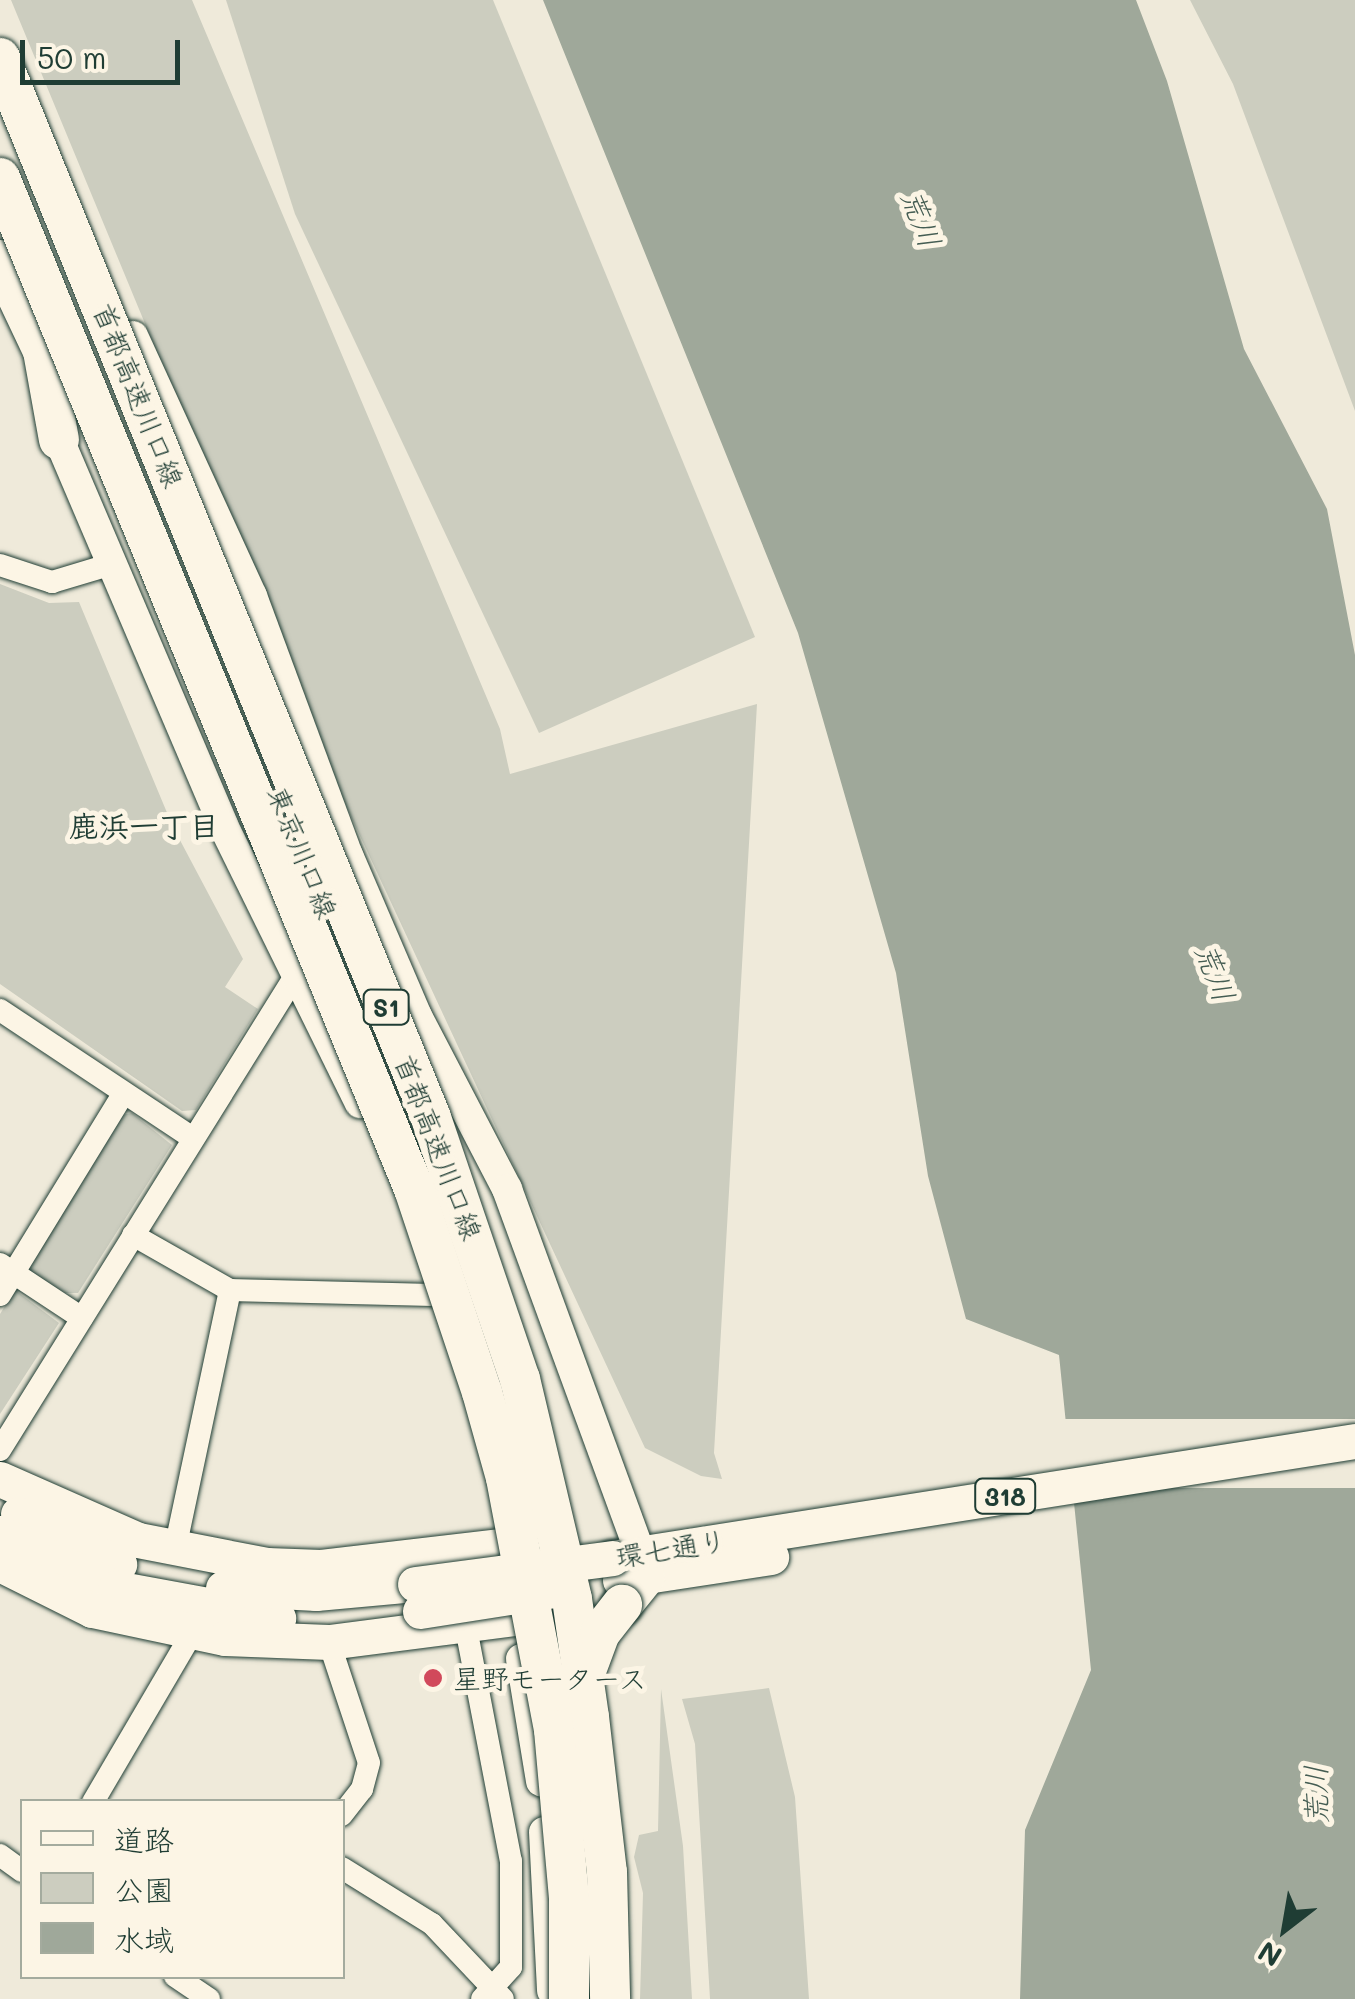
<!DOCTYPE html>
<html>
<head>
<meta charset="utf-8">
<style>
	body { margin:0 }
	#map { position:relative; width:1355px; height:1999px; overflow:hidden; background:#efeada; font-family:Mali,"Klee One",sans-serif }
	div>[style] { position:absolute }
	.green>* { inset:0; background:#cccdbf }
	.water>* { inset:0; background:#9fa89a }
	.pier>* { inset:0; background:#efeada; transform-origin:0 0 }
	.roads { filter:drop-shadow(0 0 2px #1f3d34) drop-shadow(0 0 2px #1f3d34) }
	.street>* { height:22px; margin:-11px; padding:0 11px; transform-origin:11px; border-radius:11px; background:#fcf5e5 }
	.secondary>* { height:30px; margin:-15px; padding:0 15px; transform-origin:15px; border-radius:15px; background:#fcf5e5 }
	.primary>* { height:35px; margin:-17.5px; padding:0 17.5px; transform-origin:17.5px; border-radius:17.5px; background:#fcf5e5 }
	.highway>* { height:40px; margin:-20px; padding:0 20px; transform-origin:20px; border-radius:20px; background:#fcf5e5 }
	.bridges { filter:drop-shadow(0 0 2px #1f3d34) drop-shadow(0 0 2px #1f3d34) }
	.primary-bridge>* { height:35px; margin:-17.5px; padding:0 17.5px; transform-origin:17.5px; border-radius:17.5px; background:#fcf5e5 }
	.highway-bridge>* { height:40px; margin:-20px; padding:0 20px; transform-origin:20px; border-radius:20px; background:#fcf5e5 }
	.dots>* { width:28px; height:28px; translate:-50% -50%; box-sizing:border-box; border:5px solid #fcf5e5; border-radius:50% }
	span { translate:-50% -50%; white-space:nowrap; text-align:center; line-height:1.15; -webkit-text-stroke:10px #fcf5e5; paint-order:stroke }
	.shield-label span { padding:2px 8px; background:#fcf5e5; border:2px solid; border-radius:8px; -webkit-text-stroke-width:0 }
	.shield-label { font-size:25px; color:#1f3d34; font-weight:700 }
	.street-label { font-size:28px; color:#1f3d34 }
	.poi-label { font-size:28px; color:#1f3d34 }
	.left { translate:0 -50%; text-align:left }
	.water-label { font-size:30px; color:#455d53; font-style:italic }
	.neighbourhood-label { font-size:30px; color:#1f3d34; font-weight:700 }
	.legend { position:absolute; left:20px; top:1799px; width:325px; height:180px; box-sizing:border-box; background:#fcf5e5; border:2px solid #a4ab9e; margin:0; padding:12px 18px; list-style:none; font-size:30px; color:#1f3d34 }
	.legend li { display:flex; align-items:center; gap:20px; height:50px }
	.legend b { width:50px; border:2px solid #a4ab9e }
	.north { position:absolute; left:1235px; top:1879px; width:100px; height:100px; -webkit-text-stroke:8px #fcf5e5; paint-order:stroke; rotate:211deg; font-size:28px; font-weight:700; line-height:40px; text-align:center; color:#1f3d34 }
	.north::after { content:''; display:block; margin:auto; width:35px; height:45px; background:#1f3d34; clip-path:polygon(50% 0,100% 100%,50% 72%,0 100%) }
	.scale { position:absolute; left:20px; top:40px; width:160px; height:45px; box-sizing:border-box; border:5px solid #1f3d34; border-top:0; padding-left:12px; font-size:30px; line-height:35px; white-space:nowrap; color:#1f3d34; -webkit-text-stroke:8px #fcf5e5; paint-order:stroke }
</style>
</head>
<body>
<div id="map">
	<div class="green">
		<div style="clip-path:polygon(11px 0,192px 0,500px 729px,510px 774px,757px 704px,714px 1453px,722px 1479px,701px 1476px,645px 1448px,334px 780px)"></div>
		<div style="clip-path:polygon(226px 0,493px 0,755px 637px,539px 733px,295px 214px)"></div>
		<div style="clip-path:polygon(1190px 0,1355px 0,1355px 411px,1233px 84px)"></div>
		<div style="clip-path:polygon(0 584px,49px 603px,79px 602px,173px 827px,243px 959px,225px 987px,258px 1009px,196px 1110px,182px 1111px,0 984px)"></div>
		<div style="clip-path:polygon(132px 1113px,172px 1145px,78px 1293px,64px 1293px,31px 1272px,30px 1263px,121px 1115px)"></div>
		<div style="clip-path:polygon(15px 1290px,59px 1323px,0 1414px,0 1314px)"></div>
		<div style="clip-path:polygon(769px 1688px,795px 1797px,809px 1999px,710px 1999px,695px 1744px,682px 1699px)"></div>
		<div style="clip-path:polygon(661px 1689px,683px 1846px,692px 1999px,640px 1999px,643px 1893px,634px 1857px,639px 1835px,658px 1831px)"></div>
	</div>
	<div class="water">
		<div style="clip-path:polygon(543px 0,1136px 0,1167px 81px,1244px 349px,1327px 509px,1355px 655px,1355px 1999px,1020px 1999px,1025px 1830px,1091px 1670px,1059px 1355px,966px 1319px,928px 1176px,896px 973px,798px 633px)"></div>
	</div>
	<div class="pier">
		<div style="left:1355px;top:1419px;width:69px;height:294px;rotate:90deg"></div>
	</div>
	<div class="roads">
		<div class="street">
			<div style="left:0;top:565px;width:55px;rotate:18.1deg"></div>
			<div style="left:52px;top:582px;width:63px;rotate:-16.7deg"></div>
			<div style="left:0;top:1010px;width:232px;rotate:33.6deg"></div>
			<div style="left:133px;top:1235px;width:112px;rotate:29.6deg"></div>
			<div style="left:230px;top:1290px;width:202px;rotate:1.4deg"></div>
			<div style="left:0;top:1264px;width:98px;rotate:33.4deg"></div>
			<div style="left:0;top:1295px;width:236px;rotate:-58.5deg"></div>
			<div style="left:0;top:1450px;width:562px;rotate:-58.09deg"></div>
			<div style="left:175px;top:1549px;width:265px;rotate:-78deg"></div>
			<div style="left:466px;top:1628px;width:237px;rotate:79.1deg"></div>
			<div style="left:511px;top:1861px;width:106px;rotate:90deg"></div>
			<div style="left:511px;top:1967px;width:43px;rotate:132.2deg"></div>
			<div style="left:329px;top:1642px;width:127px;rotate:71.7deg"></div>
			<div style="left:369px;top:1763px;width:27px;rotate:105deg"></div>
			<div style="left:362px;top:1789px;width:33px;rotate:128deg"></div>
			<div style="left:93px;top:1802px;width:196px;rotate:-59.6deg"></div>
			<div style="left:0;top:1855px;width:27px;rotate:36deg"></div>
			<div style="left:342px;top:1868px;width:106px;rotate:31.9deg"></div>
			<div style="left:432px;top:1924px;width:103px;rotate:46.6deg"></div>
			<div style="left:175px;top:1976px;width:41px;rotate:34.1deg"></div>
		</div>
		<div class="secondary">
			<div style="left:133px;top:336px;width:286px;rotate:65.4deg"></div>
			<div style="left:252px;top:596px;width:276px;rotate:69.7deg"></div>
			<div style="left:348px;top:855px;width:175px;rotate:66.8deg"></div>
			<div style="left:417px;top:1016px;width:195px;rotate:62.5deg"></div>
			<div style="left:507px;top:1189px;width:388px;rotate:69.9deg"></div>
			<div style="left:51px;top:421px;width:439px;rotate:66.9deg"></div>
			<div style="left:223px;top:825px;width:310px;rotate:63.8deg"></div>
			<div style="left:521px;top:1659px;width:124px;rotate:80.7deg"></div>
			<div style="left:544px;top:1832px;width:159px;rotate:87.1deg"></div>
		</div>
		<div class="primary">
			<div style="left:0;top:1479px;width:151px;rotate:23.8deg"></div>
			<div style="left:138px;top:1540px;width:131px;rotate:11deg"></div>
			<div style="left:267px;top:1565px;width:54px;rotate:2.1deg"></div>
			<div style="left:321px;top:1567px;width:222px;rotate:-6.7deg"></div>
			<div style="left:18px;top:1514px;width:113px;rotate:26.3deg"></div>
			<div style="left:0;top:1533px;width:127px;rotate:25.6deg"></div>
			<div style="left:115px;top:1588px;width:166px;rotate:10.4deg"></div>
			<div style="left:612px;top:1558px;width:752px;rotate:-8.95deg"></div>
			<div style="left:0;top:1564px;width:103px;rotate:26.6deg"></div>
			<div style="left:92px;top:1610px;width:136px;rotate:11.9deg"></div>
			<div style="left:225px;top:1638px;width:104px;rotate:2.2deg"></div>
			<div style="left:329px;top:1642px;width:225px;rotate:-7.4deg"></div>
			<div style="left:620px;top:1580px;width:153px;rotate:-8.7deg"></div>
			<div style="left:223px;top:1588px;width:93px;rotate:3.1deg"></div>
			<div style="left:316px;top:1593px;width:99px;rotate:-5.2deg"></div>
		</div>
		<div class="highway">
			<div style="left:0;top:260px;width:101px;rotate:64.7deg"></div>
			<div style="left:43px;top:351px;width:90px;rotate:79.8deg"></div>
			<div style="left:622px;top:1605px;width:36px;rotate:-51deg"></div>
		</div>
	</div>
	<div class="bridges">
		<div class="primary-bridge">
			<div style="left:415px;top:1584px;width:199px;rotate:-7.5deg"></div>
			<div style="left:420px;top:1611px;width:136px;rotate:-8.9deg"></div>
		</div>
		<div class="highway-bridge">
			<div style="left:0;top:58px;width:1144px;rotate:67.87deg"></div>
			<div style="left:431px;top:1118px;width:276px;rotate:71.2deg"></div>
			<div style="left:520px;top:1379px;width:226px;rotate:76.7deg"></div>
			<div style="left:572px;top:1599px;width:119px;rotate:81.8deg"></div>
			<div style="left:589px;top:1717px;width:156px;rotate:83.4deg"></div>
			<div style="left:607px;top:1872px;width:127px;rotate:88.6deg"></div>
			<div style="left:0;top:178px;width:1092px;rotate:67.73deg"></div>
			<div style="left:414px;top:1189px;width:214px;rotate:71.5deg"></div>
			<div style="left:482px;top:1392px;width:89px;rotate:74.4deg"></div>
			<div style="left:506px;top:1478px;width:257px;rotate:79.2deg"></div>
			<div style="left:554px;top:1730px;width:168px;rotate:84.9deg"></div>
			<div style="left:569px;top:1897px;width:102px;rotate:90deg"></div>
			<div style="left:584px;top:1676px;width:46px;rotate:-69.6deg"></div>
			<div style="left:600px;top:1633px;width:36px;rotate:-52deg"></div>
		</div>
	</div>
	<div class="dots">
		<div style="left:433px;top:1678px;background:#d1495b"></div>
	</div>
	<div class="shield-label">
		<span style="left:386px;top:1007px">S1</span>
		<span style="left:1005px;top:1496px">318</span>
	</div>
	<div class="street-label">
		<span style="left:139px;top:395px;rotate:68deg">首都高速川口線</span>
		<span style="left:303px;top:852px;rotate:68deg">東京川口線</span>
		<span style="left:439px;top:1147px;rotate:69deg">首都高速川口線</span>
		<span style="left:671px;top:1548px;rotate:-9deg">環七通り</span>
	</div>
	<div class="poi-label">
		<span class="left" style="left:453px;top:1678px">星野モータース</span>
	</div>
	<div class="water-label">
		<span style="left:922px;top:218px;rotate:69deg">荒川</span>
		<span style="left:1216px;top:972px;rotate:69deg">荒川</span>
		<span style="left:1315px;top:1795px;rotate:-91deg">荒川</span>
	</div>
	<div class="neighbourhood-label">
		<span style="left:144px;top:825px">鹿浜一丁目</span>
	</div>
	<ul class="legend">
	<li><b style="height:12px;background:#fcf5e5"></b>道路</li>
	<li><b style="height:28px;background:#cccdbf"></b>公園</li>
	<li><b style="height:28px;background:#9fa89a"></b>水域</li>
	</ul>
	<div class="north">N</div>
	<div class="scale">50 m</div>
</div>
</body>
</html>
